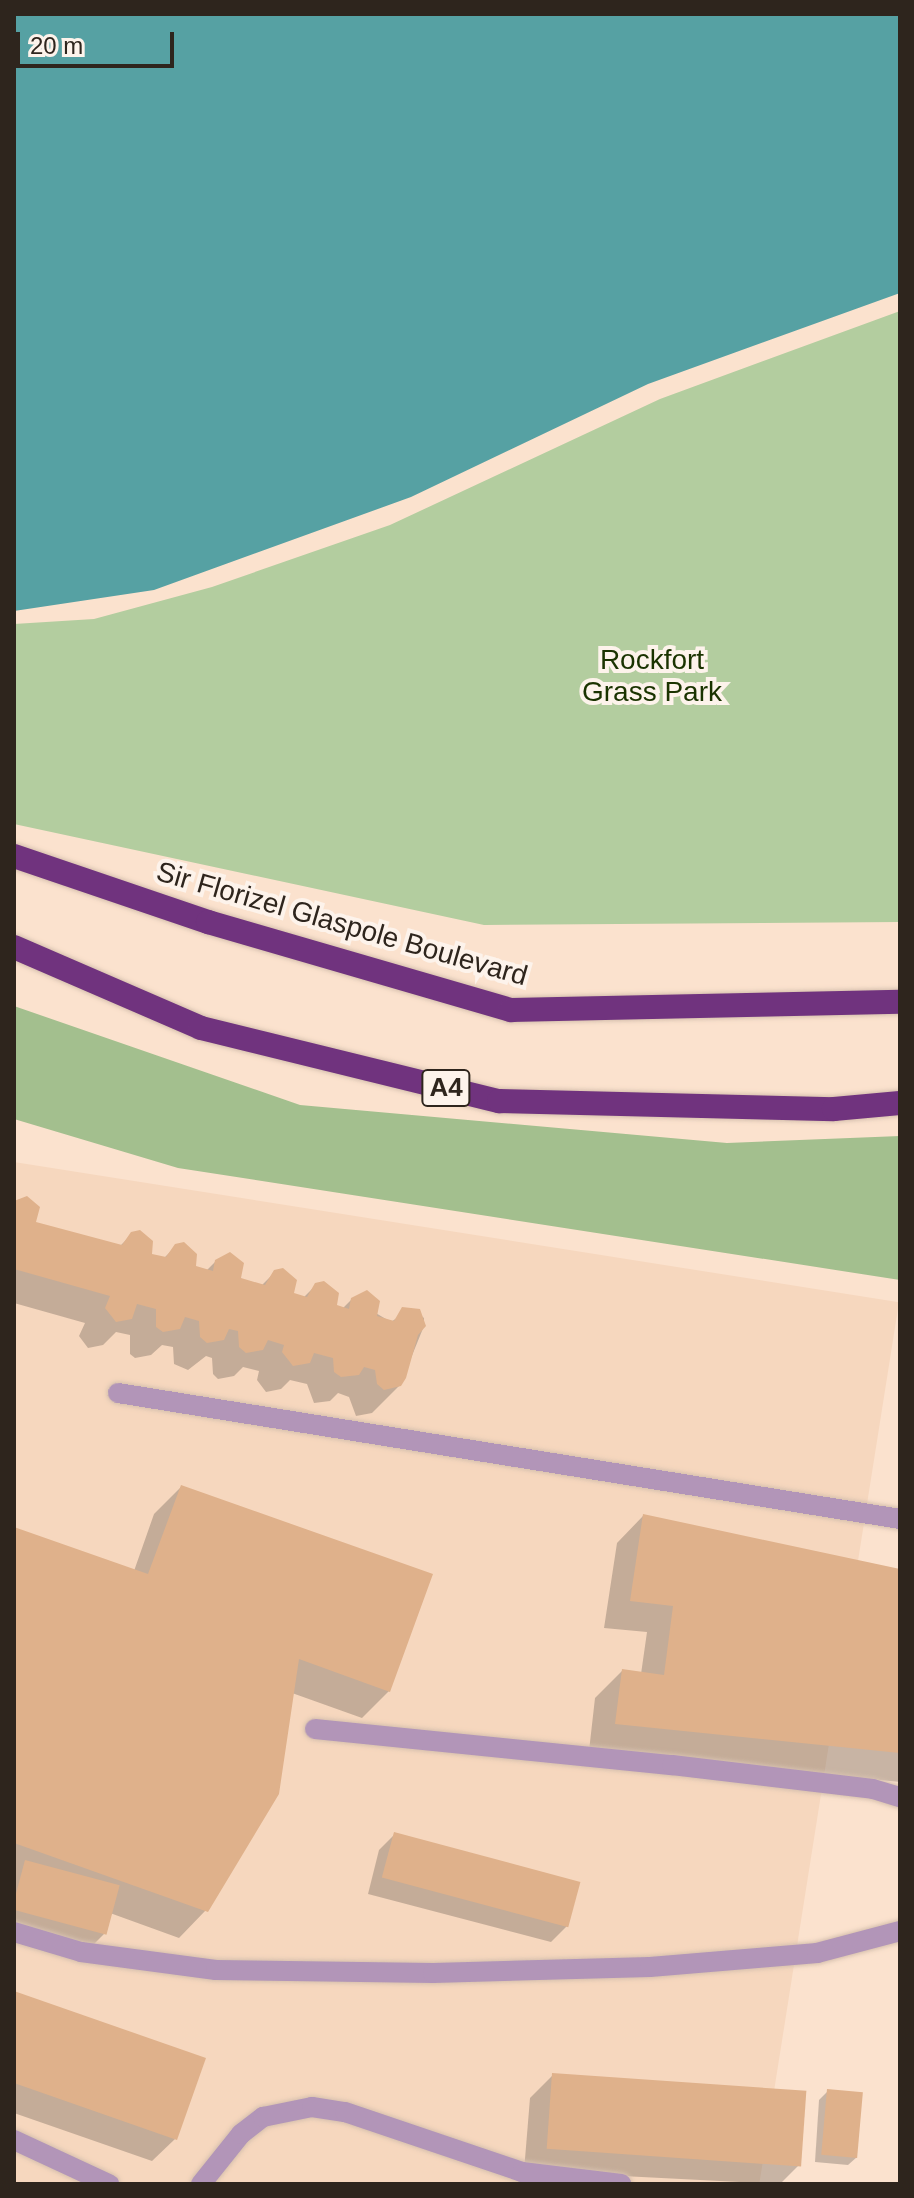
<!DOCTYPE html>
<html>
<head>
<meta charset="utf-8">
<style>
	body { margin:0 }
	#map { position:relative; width:914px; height:2198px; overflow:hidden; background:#fbe2ce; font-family:Helvetica,sans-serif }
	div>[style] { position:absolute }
	.built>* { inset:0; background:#f6d7be; transform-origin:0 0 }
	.green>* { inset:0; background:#b3cd9f }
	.forest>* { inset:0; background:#a3bf8e }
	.water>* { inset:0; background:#56a1a3 }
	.shadow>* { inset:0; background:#0003 }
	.building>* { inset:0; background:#dfb18b; transform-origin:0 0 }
	.roads { filter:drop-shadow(0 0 2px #d6c0ae) drop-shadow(0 0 2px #d6c0ae) }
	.minor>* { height:20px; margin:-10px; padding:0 10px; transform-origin:10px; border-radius:10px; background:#b295b8 }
	.highway>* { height:24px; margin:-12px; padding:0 12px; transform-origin:12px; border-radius:12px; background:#70337e }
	span { translate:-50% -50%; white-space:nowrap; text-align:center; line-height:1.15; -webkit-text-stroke:8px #fdf3eb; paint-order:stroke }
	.shield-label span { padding:2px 6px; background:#fdf3eb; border:2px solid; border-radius:6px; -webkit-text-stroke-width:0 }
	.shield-label { font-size:26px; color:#2e251d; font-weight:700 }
	.park-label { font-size:28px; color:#1a3300 }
	.street-label { font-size:28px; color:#2e251d }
	.frame { position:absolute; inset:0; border:16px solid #2e251d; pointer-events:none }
	.scale { position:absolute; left:16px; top:32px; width:158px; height:36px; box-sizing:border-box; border:4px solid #2e251d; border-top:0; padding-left:10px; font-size:24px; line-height:28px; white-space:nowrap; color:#2e251d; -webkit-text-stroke:6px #fdf3eb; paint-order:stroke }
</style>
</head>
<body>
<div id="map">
	<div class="built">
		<div style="left:14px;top:1162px;width:896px;height:1022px;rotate:9deg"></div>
	</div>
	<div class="green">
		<div style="clip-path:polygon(900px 311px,900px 922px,484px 925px,14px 824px,14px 624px,94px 619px,212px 587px,390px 525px,660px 399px)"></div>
	</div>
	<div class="forest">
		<div style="clip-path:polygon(14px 1006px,300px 1105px,727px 1143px,900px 1136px,900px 1280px,178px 1168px,14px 1119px)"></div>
	</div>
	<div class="water">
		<div style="clip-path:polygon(14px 14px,900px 14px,900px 293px,648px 384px,411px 497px,154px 590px,14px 611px)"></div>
	</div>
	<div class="shadow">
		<div style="clip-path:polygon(14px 1204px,34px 1223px,119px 1247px,132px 1234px,150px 1256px,163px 1259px,176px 1246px,194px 1267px,206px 1271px,216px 1261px,238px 1279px,261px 1286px,275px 1272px,292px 1295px,303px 1298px,316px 1285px,334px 1306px,342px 1309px,352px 1299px,391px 1322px,411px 1308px,424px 1318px,424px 1326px,400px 1385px,372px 1413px,356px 1416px,349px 1397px,338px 1393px,330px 1401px,314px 1403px,307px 1384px,290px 1380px,281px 1389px,266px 1392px,257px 1380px,259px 1371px,243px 1367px,234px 1376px,218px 1379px,213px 1374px,212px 1358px,206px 1356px,188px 1370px,174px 1364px,173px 1347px,162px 1345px,151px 1355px,135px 1358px,130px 1354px,130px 1335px,116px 1332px,103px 1345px,88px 1348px,79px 1336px,85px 1323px,14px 1303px)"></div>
		<div style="clip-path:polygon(181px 1487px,389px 1691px,362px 1718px,292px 1693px,206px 1910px,179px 1938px,110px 1913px,104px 1934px,88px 1950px,14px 1931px,14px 1529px,134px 1571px,154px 1514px)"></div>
		<div style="clip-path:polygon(643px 1516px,900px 1571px,900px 1782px,589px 1751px,595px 1698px,622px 1671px,641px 1674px,647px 1632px,604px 1628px,617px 1543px)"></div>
		<div style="clip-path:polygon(395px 1834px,567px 1926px,551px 1942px,368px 1894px,379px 1850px)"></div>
		<div style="clip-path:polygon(14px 1993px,175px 2139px,152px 2161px,14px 2113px)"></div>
		<div style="clip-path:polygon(553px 2075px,798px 2166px,780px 2184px,524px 2171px,530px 2098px)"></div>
		<div style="clip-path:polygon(827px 2092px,857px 2157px,848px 2165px,815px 2162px,819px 2100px)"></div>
	</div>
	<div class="building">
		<div style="clip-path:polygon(27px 1196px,40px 1207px,36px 1222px,122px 1245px,131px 1232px,140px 1230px,153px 1241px,152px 1254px,166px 1257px,175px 1244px,184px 1242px,197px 1254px,196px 1266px,213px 1271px,215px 1260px,230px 1252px,244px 1263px,241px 1278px,265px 1285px,274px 1270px,283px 1268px,297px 1280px,294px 1293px,307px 1297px,315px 1283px,324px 1281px,339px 1293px,337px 1305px,349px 1309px,351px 1298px,367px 1290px,380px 1301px,377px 1316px,394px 1321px,402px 1307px,420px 1309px,426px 1326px,418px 1335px,406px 1378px,401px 1386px,384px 1390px,377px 1384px,375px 1370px,364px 1367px,359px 1375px,341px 1377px,334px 1372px,333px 1358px,314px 1353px,310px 1363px,293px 1366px,282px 1352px,284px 1345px,268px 1340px,263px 1350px,246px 1353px,239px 1347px,238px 1331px,229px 1329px,224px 1340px,207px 1343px,200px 1337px,199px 1321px,185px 1317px,180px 1329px,163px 1332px,156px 1327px,156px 1309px,137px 1304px,132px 1319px,116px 1322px,105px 1308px,110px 1296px,14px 1269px,14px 1201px)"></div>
		<div style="clip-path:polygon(181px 1485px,433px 1574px,390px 1692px,299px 1659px,279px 1794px,208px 1912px,14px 1843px,14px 1527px,148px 1574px)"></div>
		<div style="clip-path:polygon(643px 1514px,900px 1569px,900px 1753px,615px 1724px,622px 1669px,664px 1675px,673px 1606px,630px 1601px)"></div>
		<div style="left:394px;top:1832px;width:193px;height:47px;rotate:15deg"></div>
		<div style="left:25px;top:1860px;width:98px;height:51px;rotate:15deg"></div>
		<div style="clip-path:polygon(14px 1991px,206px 2058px,177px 2140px,14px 2083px)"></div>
		<div style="left:552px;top:2073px;width:255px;height:76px;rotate:4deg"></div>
		<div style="left:827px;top:2089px;width:36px;height:66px;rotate:5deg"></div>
	</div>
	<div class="roads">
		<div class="minor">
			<div style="left:118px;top:1393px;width:792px;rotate:9.15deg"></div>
			<div style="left:315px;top:1729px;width:359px;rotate:5.8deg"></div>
			<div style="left:672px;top:1765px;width:202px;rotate:6.8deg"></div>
			<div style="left:873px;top:1789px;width:28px;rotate:17deg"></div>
			<div style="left:14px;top:1932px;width:70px;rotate:16.6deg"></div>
			<div style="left:81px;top:1952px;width:136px;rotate:7.6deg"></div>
			<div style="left:216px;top:1970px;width:217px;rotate:0.8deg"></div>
			<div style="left:433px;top:1973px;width:217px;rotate:-1.6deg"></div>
			<div style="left:650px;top:1967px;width:168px;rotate:-4.8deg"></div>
			<div style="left:817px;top:1953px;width:86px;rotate:-14.8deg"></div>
			<div style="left:14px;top:2140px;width:105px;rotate:24.9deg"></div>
			<div style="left:201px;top:2184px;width:64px;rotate:-51.3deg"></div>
			<div style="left:241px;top:2134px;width:28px;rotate:-38deg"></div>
			<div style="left:263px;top:2117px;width:50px;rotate:-11.5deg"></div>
			<div style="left:312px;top:2107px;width:33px;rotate:9deg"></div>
			<div style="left:345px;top:2112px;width:187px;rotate:18.7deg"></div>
			<div style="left:522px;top:2172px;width:100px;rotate:6.9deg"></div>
		</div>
		<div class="highway">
			<div style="left:14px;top:856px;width:205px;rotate:18.8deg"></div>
			<div style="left:208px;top:922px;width:316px;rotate:16.2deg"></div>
			<div style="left:511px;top:1010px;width:389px;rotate:-1.2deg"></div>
			<div style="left:14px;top:947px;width:204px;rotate:23.4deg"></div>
			<div style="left:201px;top:1028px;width:307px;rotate:13.8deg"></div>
			<div style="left:499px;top:1101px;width:335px;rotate:1.4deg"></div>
			<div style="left:834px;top:1109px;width:66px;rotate:-5.2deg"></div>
		</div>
	</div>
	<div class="shield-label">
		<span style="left:446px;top:1088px">A4</span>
	</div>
	<div class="park-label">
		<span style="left:652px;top:676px">Rockfort<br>Grass Park</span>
	</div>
	<div class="street-label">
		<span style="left:342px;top:924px;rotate:16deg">Sir Florizel Glaspole Boulevard</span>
	</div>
	<div class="frame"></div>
	<div class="scale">20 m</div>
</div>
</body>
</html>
